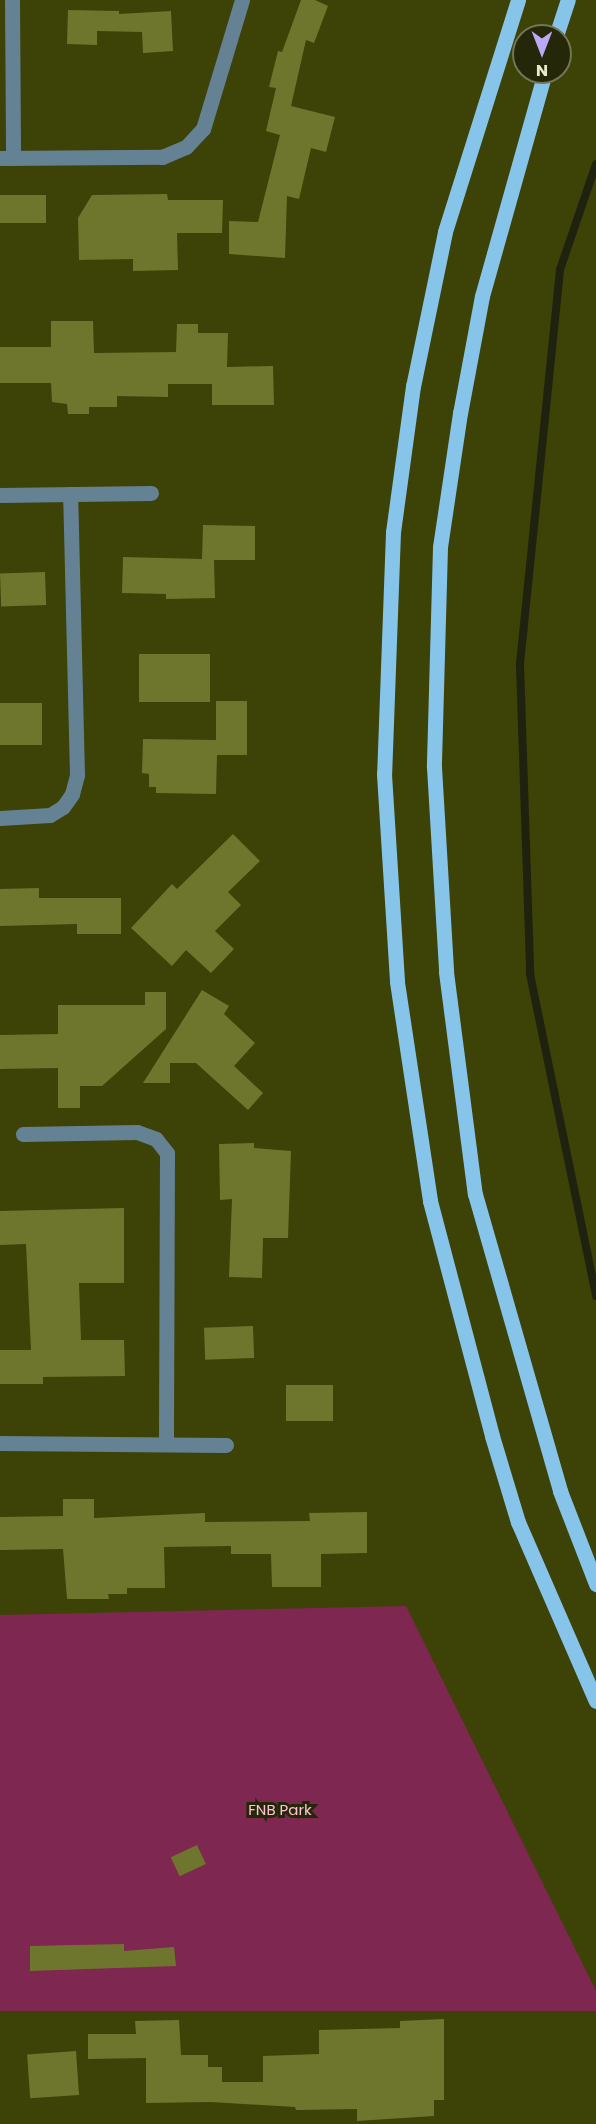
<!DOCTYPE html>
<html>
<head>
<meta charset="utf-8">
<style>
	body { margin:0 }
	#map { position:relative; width:596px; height:2124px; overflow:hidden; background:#3d4206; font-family:Poppins,sans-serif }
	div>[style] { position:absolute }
	.green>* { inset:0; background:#7e2750 }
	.stream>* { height:8px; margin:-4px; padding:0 4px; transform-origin:4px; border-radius:4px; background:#202210 }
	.building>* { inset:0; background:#6e762d; transform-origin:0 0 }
	.minor>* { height:15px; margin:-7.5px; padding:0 7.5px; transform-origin:7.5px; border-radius:7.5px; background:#648294 }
	.major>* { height:15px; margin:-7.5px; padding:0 7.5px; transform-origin:7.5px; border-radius:7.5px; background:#86c4ea }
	span { translate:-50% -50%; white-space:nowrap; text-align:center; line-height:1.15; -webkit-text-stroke:6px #242808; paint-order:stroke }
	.park-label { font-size:15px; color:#ffc1d7 }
	.north { position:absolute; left:512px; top:24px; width:60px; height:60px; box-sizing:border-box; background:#242808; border:2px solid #727654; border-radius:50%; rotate:180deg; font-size:16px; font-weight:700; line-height:24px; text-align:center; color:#e6ecc7 }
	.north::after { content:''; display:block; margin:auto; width:21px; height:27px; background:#bca9f5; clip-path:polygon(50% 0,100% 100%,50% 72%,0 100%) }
</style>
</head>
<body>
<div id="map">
	<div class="green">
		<div style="clip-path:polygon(406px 1606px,596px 1991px,596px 2011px,0 2011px,0 1615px)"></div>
	</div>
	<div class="stream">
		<div style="left:596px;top:164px;width:112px;rotate:108.8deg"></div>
		<div style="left:560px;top:270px;width:397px;rotate:95.8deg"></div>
		<div style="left:520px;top:665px;width:309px;rotate:88.1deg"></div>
		<div style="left:530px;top:974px;width:329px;rotate:78.4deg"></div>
	</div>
	<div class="building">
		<div style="clip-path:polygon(301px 0,315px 0,328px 6px,314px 43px,306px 40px,291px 106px,335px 117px,326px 152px,311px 148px,299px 199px,287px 196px,285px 258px,229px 254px,229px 221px,258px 222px,280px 135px,266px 131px,276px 88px,269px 87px,278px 51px,282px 52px)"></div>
		<div style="clip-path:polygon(68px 10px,119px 11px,119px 14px,171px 11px,173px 51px,143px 53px,142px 32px,97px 31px,97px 45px,67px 44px)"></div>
		<div style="clip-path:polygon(167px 194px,168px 200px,223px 200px,222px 233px,177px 233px,178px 270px,133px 271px,133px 259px,79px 260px,78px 218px,92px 195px)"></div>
		<div style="left:0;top:195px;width:46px;height:28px"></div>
		<div style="clip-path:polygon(51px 321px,93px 321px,94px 353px,176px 352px,177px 324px,198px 324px,198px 333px,228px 333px,227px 367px,273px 366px,274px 405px,212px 405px,212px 384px,168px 384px,168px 397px,117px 396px,117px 407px,89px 407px,89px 414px,68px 414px,67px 404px,52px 402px,51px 383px,0 383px,0 347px,51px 347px)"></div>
		<div style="clip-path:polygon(203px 525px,255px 526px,255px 560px,214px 560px,215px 598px,166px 599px,166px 594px,122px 593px,123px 557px,202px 559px)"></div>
		<div style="left:45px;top:572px;width:33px;height:45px;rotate:88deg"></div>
		<div style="left:139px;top:654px;width:71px;height:48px"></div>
		<div style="clip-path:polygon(216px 701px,247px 701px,247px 755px,217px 755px,216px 794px,156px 793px,156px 787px,149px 787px,149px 774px,142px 773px,143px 739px,216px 740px)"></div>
		<div style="left:0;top:703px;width:42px;height:42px"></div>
		<div style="clip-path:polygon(233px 834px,260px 861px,228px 892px,241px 905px,215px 931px,234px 949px,211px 973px,186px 950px,172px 966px,131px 928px,172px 884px,177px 889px)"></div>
		<div style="clip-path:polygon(39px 888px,39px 898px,121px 898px,121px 934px,77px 934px,77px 924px,0 926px,0 889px)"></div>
		<div style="clip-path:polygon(202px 990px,229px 1006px,224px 1014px,255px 1043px,234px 1066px,263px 1093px,248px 1110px,196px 1063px,170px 1063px,170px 1083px,143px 1083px)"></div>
		<div style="clip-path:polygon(145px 992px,166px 992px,166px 1029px,102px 1086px,80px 1086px,80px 1108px,58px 1108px,58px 1068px,0 1069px,0 1035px,58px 1034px,58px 1005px,145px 1005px)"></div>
		<div style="clip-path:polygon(254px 1143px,254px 1148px,291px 1151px,288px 1238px,263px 1238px,262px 1278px,229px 1277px,232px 1199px,220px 1200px,219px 1144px)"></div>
		<div style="clip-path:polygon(124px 1208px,124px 1283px,79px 1283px,81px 1340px,124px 1340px,125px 1376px,43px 1377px,43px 1384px,0 1384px,0 1350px,31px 1350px,26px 1244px,0 1245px,0 1211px)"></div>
		<div style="left:253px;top:1326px;width:32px;height:49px;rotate:88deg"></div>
		<div style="left:286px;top:1385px;width:47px;height:36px"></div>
		<div style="clip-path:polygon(63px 1499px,94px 1499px,94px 1518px,205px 1513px,205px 1522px,310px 1521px,309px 1513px,367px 1512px,367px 1553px,321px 1554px,321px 1587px,272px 1587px,271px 1554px,231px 1554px,231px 1546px,164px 1547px,165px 1588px,127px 1588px,127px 1594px,108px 1594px,109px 1599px,67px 1599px,63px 1549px,0 1550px,0 1517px,63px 1516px)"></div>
		<div style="left:197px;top:1845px;width:21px;height:29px;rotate:65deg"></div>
		<div style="clip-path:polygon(124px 1944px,124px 1951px,174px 1947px,176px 1966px,30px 1971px,30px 1946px)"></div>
		<div style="clip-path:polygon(444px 2019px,444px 2100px,434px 2100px,434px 2116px,357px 2121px,357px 2109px,296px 2110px,295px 2107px,211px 2102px,146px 2103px,146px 2058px,88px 2059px,88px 2034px,136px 2034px,135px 2021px,179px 2020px,181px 2055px,208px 2055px,208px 2067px,222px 2067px,222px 2082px,263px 2082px,263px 2056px,319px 2054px,319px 2030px,400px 2028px,400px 2021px)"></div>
		<div style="left:76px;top:2051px;width:44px;height:49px;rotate:86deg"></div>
	</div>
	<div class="minor">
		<div style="left:12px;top:0;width:158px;rotate:89.6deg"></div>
		<div style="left:0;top:158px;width:162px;rotate:-0.4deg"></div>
		<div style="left:162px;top:157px;width:26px;rotate:-23deg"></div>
		<div style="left:186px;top:147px;width:25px;rotate:-47deg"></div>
		<div style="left:203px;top:129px;width:135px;rotate:-73.2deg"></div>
		<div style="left:0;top:495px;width:151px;rotate:-0.8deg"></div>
		<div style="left:0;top:818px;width:50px;rotate:-3.4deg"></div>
		<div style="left:50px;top:815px;width:15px;rotate:-32deg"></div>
		<div style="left:63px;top:807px;width:16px;rotate:-55deg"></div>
		<div style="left:72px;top:794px;width:20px;rotate:-75deg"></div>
		<div style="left:77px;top:775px;width:281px;rotate:-91.4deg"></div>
		<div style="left:23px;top:1134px;width:114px;rotate:-1deg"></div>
		<div style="left:137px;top:1132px;width:20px;rotate:20deg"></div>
		<div style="left:156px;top:1139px;width:18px;rotate:52deg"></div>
		<div style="left:167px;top:1153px;width:289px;rotate:90.2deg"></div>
		<div style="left:0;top:1443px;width:226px;rotate:0.5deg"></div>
	</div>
	<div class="major">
		<div style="left:518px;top:0;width:243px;rotate:107.5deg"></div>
		<div style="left:445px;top:232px;width:157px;rotate:101.7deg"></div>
		<div style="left:413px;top:386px;width:147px;rotate:97.8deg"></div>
		<div style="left:393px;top:532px;width:242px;rotate:92.1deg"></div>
		<div style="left:384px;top:774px;width:208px;rotate:86.4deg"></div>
		<div style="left:397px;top:982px;width:221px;rotate:81.4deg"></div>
		<div style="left:430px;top:1201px;width:243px;rotate:75.2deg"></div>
		<div style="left:492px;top:1436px;width:90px;rotate:73.2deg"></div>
		<div style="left:518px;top:1522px;width:195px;rotate:66.5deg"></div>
		<div style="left:556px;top:36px;width:38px;rotate:-72deg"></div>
		<div style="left:545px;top:72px;width:233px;rotate:105.7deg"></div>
		<div style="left:482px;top:296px;width:119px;rotate:100.6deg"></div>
		<div style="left:460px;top:413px;width:135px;rotate:98.5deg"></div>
		<div style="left:440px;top:547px;width:220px;rotate:91.6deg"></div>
		<div style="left:434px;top:767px;width:205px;rotate:86.6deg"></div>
		<div style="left:446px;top:972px;width:224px;rotate:82.6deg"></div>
		<div style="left:475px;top:1194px;width:309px;rotate:74deg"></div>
		<div style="left:560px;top:1491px;width:100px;rotate:68.8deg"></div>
	</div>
	<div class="park-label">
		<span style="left:280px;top:1810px">FNB Park</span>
	</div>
	<div class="north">N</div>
</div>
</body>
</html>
